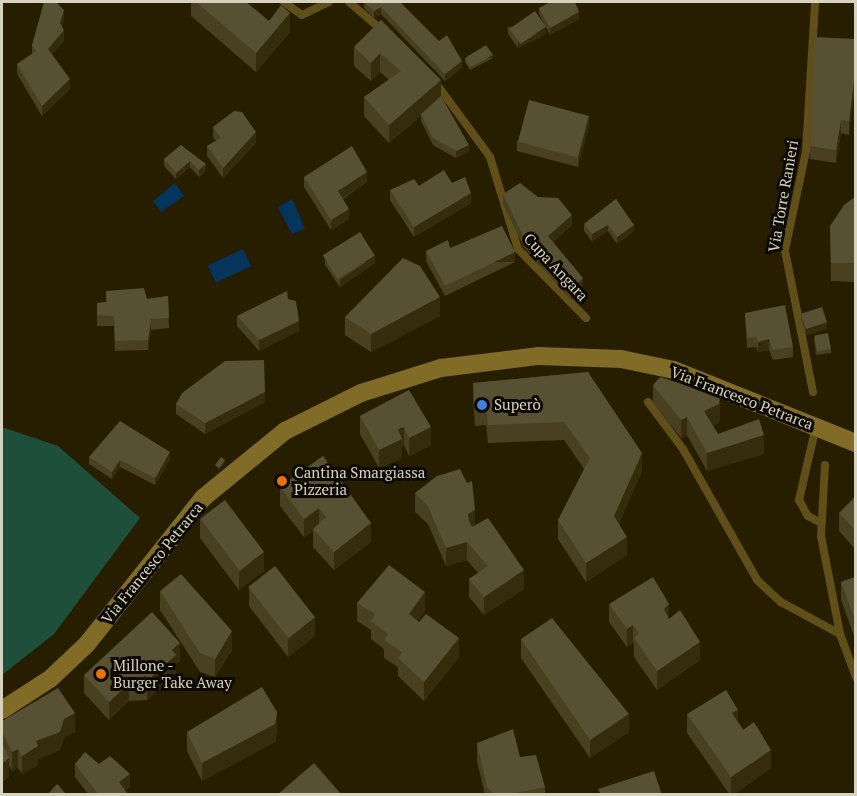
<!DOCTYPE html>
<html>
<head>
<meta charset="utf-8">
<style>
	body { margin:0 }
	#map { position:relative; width:857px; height:796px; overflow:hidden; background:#271e00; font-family:"PT Serif",serif }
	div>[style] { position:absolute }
	.forest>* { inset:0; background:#1e4f3b }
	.water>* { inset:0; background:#05355c; transform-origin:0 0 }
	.lane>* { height:8px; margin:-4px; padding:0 4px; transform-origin:4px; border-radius:4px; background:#604f19 }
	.secondary>* { height:18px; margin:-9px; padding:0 9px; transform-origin:9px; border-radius:9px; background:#806b27 }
	.wall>* { inset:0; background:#484021 }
	.shaded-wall>* { inset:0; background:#342c0d; transform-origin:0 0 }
	.building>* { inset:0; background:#575032; transform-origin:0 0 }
	.dots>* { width:16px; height:16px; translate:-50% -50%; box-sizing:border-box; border:3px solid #0c0901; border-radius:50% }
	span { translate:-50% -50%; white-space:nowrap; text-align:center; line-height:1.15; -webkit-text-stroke:6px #0c0901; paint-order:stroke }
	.street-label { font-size:15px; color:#d7d2c0 }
	.poi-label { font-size:15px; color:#d7d2c0 }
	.left { translate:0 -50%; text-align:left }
	.frame { position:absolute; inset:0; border:3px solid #d7d2c0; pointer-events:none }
</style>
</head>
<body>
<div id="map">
	<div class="forest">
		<div style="clip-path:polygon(2px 427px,58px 446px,140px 518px,54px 634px,2px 675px)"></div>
	</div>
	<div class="water">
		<div style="clip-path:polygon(175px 183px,184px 196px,161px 212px,153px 201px)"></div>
		<div style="clip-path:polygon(292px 199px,305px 229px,292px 234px,278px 207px)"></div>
		<div style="left:243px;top:249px;width:19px;height:39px;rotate:65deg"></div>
	</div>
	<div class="lane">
		<div style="left:284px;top:2px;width:22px;rotate:36deg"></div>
		<div style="left:302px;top:15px;width:30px;rotate:-26deg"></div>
		<div style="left:349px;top:2px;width:45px;rotate:40.5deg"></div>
		<div style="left:435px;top:82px;width:93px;rotate:53.7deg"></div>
		<div style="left:490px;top:157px;width:96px;rotate:73.1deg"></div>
		<div style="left:518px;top:249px;width:97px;rotate:45.4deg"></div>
		<div style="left:813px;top:392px;width:145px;rotate:-101.2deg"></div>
		<div style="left:785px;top:250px;width:101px;rotate:-78deg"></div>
		<div style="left:806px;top:151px;width:149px;rotate:-86.5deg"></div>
		<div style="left:648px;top:402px;width:59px;rotate:53.3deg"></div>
		<div style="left:683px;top:449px;width:150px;rotate:60.5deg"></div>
		<div style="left:757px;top:580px;width:33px;rotate:43deg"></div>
		<div style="left:781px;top:602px;width:67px;rotate:28.5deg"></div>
		<div style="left:816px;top:426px;width:76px;rotate:102.9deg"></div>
		<div style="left:799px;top:500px;width:18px;rotate:61deg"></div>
		<div style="left:808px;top:516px;width:15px;rotate:28deg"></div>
		<div style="left:825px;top:465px;width:71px;rotate:93.2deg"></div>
		<div style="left:821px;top:536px;width:100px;rotate:79deg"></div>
		<div style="left:840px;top:634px;width:46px;rotate:69.6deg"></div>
	</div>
	<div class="secondary">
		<div style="left:2px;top:710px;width:57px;rotate:-32.9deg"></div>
		<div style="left:50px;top:679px;width:51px;rotate:-43.4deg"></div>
		<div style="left:87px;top:644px;width:186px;rotate:-51.5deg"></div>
		<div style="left:203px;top:498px;width:106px;rotate:-39.3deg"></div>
		<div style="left:285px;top:431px;width:85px;rotate:-26.6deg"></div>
		<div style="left:361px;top:393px;width:84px;rotate:-17.4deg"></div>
		<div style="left:441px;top:368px;width:99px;rotate:-7deg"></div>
		<div style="left:539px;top:356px;width:82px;rotate:2.1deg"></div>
		<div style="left:621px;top:359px;width:54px;rotate:11.7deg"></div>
		<div style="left:674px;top:370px;width:196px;rotate:21.9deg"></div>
	</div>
	<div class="wall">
		<div style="clip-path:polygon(191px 2px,246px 2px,269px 21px,290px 32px,256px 72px,191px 16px)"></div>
		<div style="clip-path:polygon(364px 2px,400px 2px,462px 68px,445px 81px,381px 14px,374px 18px,364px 8px)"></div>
		<div style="clip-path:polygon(539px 8px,579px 19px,550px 35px,546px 27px,546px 34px,518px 48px,508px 34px,508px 27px,544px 24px,539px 14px)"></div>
		<div style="clip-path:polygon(64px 20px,62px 26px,64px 41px,52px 54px,70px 89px,42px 116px,17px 74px,17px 64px,32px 54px,32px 45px)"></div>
		<div style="clip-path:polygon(381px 20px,441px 97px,469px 152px,456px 158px,433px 145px,421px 121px,421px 116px,389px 143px,364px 116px,364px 97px,389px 80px,380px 72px,371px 81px,354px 66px,354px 47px)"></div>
		<div style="clip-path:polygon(855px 39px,849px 135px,841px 133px,836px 163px,810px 159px,810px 146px)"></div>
		<div style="clip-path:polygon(465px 58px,493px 58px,470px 70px,465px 62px)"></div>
		<div style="clip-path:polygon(589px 126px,578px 167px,517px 151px,517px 141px)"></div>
		<div style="clip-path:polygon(213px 127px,256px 143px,223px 178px,207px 156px,207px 146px,216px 141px,213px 137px)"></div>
		<div style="clip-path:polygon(181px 145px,206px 170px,199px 177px,190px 167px,176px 179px,164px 166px,164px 159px)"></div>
		<div style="clip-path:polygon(304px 177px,367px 182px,343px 199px,349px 219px,331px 230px,304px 187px)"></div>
		<div style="clip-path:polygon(419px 186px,471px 203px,414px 237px,390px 200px,390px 190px)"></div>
		<div style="clip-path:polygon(503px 194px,572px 225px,553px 242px,583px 288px,571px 300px,523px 246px,503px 204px)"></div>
		<div style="clip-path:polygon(855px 197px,855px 282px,831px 281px,830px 226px)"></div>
		<div style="clip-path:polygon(616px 199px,634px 231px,617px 244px,608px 231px,592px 241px,584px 231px,584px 224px)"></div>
		<div style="clip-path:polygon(450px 248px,515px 262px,445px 296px,426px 261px,426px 251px)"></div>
		<div style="clip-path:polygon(325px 258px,375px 263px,340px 287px,325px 265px)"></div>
		<div style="clip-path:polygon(106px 291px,147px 299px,168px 296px,169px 328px,151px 330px,148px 350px,115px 351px,114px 326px,97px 326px,97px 303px,106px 302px)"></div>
		<div style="clip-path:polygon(288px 299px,299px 331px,259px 351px,237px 326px,237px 316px)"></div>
		<div style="clip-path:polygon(745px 313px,793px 347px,793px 357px,773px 360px,769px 350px,758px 352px,756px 347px,747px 348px)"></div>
		<div style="clip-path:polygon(801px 313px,827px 329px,806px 335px,801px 320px)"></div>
		<div style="clip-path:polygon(440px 316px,371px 352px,345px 335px,345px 317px)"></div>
		<div style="clip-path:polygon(814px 338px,831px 349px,831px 353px,816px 355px)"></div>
		<div style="clip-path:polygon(588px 372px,642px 471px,619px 523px,627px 555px,586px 582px,558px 539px,558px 520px,584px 469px,564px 440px,488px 443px,486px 425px,475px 426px,473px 401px,473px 383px)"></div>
		<div style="clip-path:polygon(653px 385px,720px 414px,719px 423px,713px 425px,718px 434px,764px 454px,707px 471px,687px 435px,681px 438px,653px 403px)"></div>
		<div style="clip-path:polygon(409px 390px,431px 445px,409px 456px,404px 445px,402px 446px,402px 458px,379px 468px,360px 434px,360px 416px)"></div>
		<div style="clip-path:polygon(265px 402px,205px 434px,176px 414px,176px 404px)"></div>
		<div style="clip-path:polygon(323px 456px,371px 542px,334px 570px,313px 547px,313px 531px,304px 537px,280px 506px,280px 487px)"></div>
		<div style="clip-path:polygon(89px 457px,170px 459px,155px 485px,120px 467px,112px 479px,89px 464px)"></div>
		<div style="clip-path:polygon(415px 493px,475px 525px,524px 589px,484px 615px,469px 597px,469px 579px,478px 573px,467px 560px,446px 566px,428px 524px,415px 512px)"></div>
		<div style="clip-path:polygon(855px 497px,855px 549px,839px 531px,839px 513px)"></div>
		<div style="clip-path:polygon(200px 519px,264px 571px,239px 590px,200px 538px)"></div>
		<div style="clip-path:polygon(855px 577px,855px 639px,841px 600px,841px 582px)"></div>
		<div style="clip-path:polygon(249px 588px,315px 636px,288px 657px,249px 606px)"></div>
		<div style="clip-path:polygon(160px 591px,232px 650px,215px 677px,200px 672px,160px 610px)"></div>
		<div style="clip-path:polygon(357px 603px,425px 611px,417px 621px,459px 657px,424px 701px,398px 676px,398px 667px,384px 658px,384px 649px,371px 639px,371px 630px,357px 621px)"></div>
		<div style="clip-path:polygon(609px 604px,669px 618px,700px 660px,657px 690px,634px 657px,634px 645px,633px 643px,627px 647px,609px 622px)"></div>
		<div style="clip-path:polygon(521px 639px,629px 732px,590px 758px,521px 658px)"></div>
		<div style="clip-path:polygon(180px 661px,176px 664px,176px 673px,147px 700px,129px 701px,109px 720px,84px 693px,84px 675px)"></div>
		<div style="clip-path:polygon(687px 714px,738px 722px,771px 768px,733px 795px,730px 795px,687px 733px)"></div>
		<div style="clip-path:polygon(2px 721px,75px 732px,64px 737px,60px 750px,38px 759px,38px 765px,22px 774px,18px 768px,12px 771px,9px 765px,9px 777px,2px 782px)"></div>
		<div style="clip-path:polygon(277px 731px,275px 742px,202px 781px,187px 751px,187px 732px)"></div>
		<div style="clip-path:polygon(477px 743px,520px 757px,545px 787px,545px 795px,485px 795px,477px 761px)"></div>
		<div style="clip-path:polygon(75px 764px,99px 764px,130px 787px,125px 790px,128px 795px,89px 795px,75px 777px)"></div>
	</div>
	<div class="shaded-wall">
		<div style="clip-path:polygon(381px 7px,381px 14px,374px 18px,374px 11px)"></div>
		<div style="clip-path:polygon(64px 10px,64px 20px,60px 33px,60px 23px)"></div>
		<div style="clip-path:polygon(579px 12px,579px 19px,550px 35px,550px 28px)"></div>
		<div style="clip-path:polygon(290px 13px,290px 32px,256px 72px,256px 53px)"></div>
		<div style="clip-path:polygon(546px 27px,546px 34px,518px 48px,518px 42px)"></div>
		<div style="clip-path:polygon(64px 30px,64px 41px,48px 59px,48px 49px)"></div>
		<div style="clip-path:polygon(380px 53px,380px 72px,371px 81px,371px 63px)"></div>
		<div style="left:493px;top:55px;width:3px;height:26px;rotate:90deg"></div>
		<div style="clip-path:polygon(462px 61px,462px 68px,445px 81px,445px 74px)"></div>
		<div style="clip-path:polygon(855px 75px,855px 88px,849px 135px,849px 121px)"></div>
		<div style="clip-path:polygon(70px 79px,70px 89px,42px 116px,42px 106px)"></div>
		<div style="clip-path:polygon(441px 80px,441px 99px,389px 143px,389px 125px)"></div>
		<div style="clip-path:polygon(589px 116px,589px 126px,578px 167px,578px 157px)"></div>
		<div style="clip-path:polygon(841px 120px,841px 133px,836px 163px,836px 150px)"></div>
		<div style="clip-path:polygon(256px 132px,256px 143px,223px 178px,223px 168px)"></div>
		<div style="clip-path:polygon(469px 145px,469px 152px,456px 158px,456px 151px)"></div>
		<div style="clip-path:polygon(190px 161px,190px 167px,176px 179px,176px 173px)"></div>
		<div style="clip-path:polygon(206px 164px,206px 170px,199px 177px,199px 170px)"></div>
		<div style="clip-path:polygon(367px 172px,367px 182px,338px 201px,338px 191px)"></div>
		<div style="clip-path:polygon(471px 193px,471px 203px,414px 237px,414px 227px)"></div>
		<div style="clip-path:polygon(349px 209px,349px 219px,331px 230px,331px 220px)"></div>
		<div style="clip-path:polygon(572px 215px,572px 225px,548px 246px,548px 236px)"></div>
		<div style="clip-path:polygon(608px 225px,608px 231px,592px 241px,592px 234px)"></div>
		<div style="clip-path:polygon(634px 225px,634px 231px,617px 244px,617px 237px)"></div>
		<div style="left:515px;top:252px;width:10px;height:78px;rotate:90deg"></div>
		<div style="clip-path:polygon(375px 256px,375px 263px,340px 287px,340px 280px)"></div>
		<div style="clip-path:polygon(583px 278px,583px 288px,571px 300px,571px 290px)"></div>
		<div style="clip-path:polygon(440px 297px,440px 316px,371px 352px,371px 334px)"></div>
		<div style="clip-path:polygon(151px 319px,151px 330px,148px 350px,148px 340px)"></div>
		<div style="clip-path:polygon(299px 321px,299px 331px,259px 351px,259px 340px)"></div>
		<div style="clip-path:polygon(827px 322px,827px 329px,806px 335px,806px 328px)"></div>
		<div style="clip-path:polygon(769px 339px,769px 350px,758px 352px,758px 342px)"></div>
		<div style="clip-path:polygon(265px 392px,265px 402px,205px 434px,205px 423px)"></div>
		<div style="clip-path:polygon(720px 396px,720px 414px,719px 423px,704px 429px,704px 411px)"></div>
		<div style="clip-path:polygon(687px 417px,687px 435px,681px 438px,681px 420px)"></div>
		<div style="clip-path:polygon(404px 427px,404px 445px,402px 446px,402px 458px,379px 468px,379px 450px,398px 429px)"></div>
		<div style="clip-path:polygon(431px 427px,431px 445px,409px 456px,409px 438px)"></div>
		<div style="clip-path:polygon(764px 435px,764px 454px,707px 471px,707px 453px)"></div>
		<div style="clip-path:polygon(170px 452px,170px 459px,155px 485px,155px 478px)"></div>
		<div style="clip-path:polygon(642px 453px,642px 471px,614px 534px,614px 516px)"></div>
		<div style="clip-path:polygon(120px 460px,120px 467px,112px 479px,112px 472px)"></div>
		<div style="clip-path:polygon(225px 460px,225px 464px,218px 471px,218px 467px)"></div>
		<div style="clip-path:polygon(319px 508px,319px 526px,313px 529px,313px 531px,304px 537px,304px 519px)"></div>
		<div style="clip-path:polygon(475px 510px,475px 528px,468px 532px,468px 514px)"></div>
		<div style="clip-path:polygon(371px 523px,371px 542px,334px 570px,334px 552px)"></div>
		<div style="clip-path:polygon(627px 537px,627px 555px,586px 582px,586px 563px)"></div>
		<div style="clip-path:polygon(467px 542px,467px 560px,446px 566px,446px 548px)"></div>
		<div style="clip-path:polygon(264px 552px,264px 571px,239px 590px,239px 572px)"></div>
		<div style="clip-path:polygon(524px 570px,524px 589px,484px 615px,484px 597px)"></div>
		<div style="clip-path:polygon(425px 592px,425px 611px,409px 632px,409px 614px)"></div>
		<div style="clip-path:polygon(669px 604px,669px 622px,664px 609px)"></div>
		<div style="clip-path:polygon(315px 617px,315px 636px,288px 657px,288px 639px)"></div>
		<div style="clip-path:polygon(633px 625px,633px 643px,627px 647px,627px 629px)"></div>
		<div style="clip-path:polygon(232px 631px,232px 650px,215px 677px,215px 659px)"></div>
		<div style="clip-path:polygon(459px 638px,459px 657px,424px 701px,424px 682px)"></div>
		<div style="clip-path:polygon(700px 642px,700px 660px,657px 690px,657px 671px)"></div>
		<div style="clip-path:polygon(180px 643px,180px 661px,176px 664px,176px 673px,147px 700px,147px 681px,172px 650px)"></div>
		<div style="clip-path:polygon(129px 683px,129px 701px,109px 720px,109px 702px)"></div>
		<div style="clip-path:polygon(738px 710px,738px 729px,732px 713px)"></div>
		<div style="clip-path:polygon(277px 712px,277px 731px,275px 742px,202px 781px,202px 763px)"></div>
		<div style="clip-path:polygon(75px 713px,75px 732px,64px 737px,60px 750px,38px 759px,38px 765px,22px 774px,22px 756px,36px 741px,64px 719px)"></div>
		<div style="clip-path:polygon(629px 714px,629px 732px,590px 758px,590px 740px)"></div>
		<div style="clip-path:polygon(18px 749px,18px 768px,12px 771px,12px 752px)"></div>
		<div style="clip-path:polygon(771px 750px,771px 768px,733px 795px,731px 795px,731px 777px)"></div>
		<div style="clip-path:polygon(9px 758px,9px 777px,2px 782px,2px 763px)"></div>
		<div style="clip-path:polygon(130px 774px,130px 787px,120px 795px,119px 782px)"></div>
	</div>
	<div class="building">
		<div style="clip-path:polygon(44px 2px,53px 2px,57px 3px,64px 10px,60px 23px,64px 30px,48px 49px,70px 79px,42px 106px,17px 64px,36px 51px,32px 45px)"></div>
		<div style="clip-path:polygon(196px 2px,246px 2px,269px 21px,281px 5px,290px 13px,256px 53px)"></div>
		<div style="clip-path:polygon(364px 2px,400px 2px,439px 41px,447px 35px,462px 61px,445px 74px,381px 7px,374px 11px)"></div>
		<div style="clip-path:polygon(550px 2px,575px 2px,579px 12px,550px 28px,539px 8px)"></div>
		<div style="left:535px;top:11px;width:19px;height:31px;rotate:55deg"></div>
		<div style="clip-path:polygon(381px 20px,441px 80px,389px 125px,364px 97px,401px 71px,380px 53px,371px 63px,354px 47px)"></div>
		<div style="clip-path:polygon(814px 37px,855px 39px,855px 75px,849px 121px,841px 120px,836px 150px,810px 146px)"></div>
		<div style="clip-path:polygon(486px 45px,493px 55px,470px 67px,465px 58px)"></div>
		<div style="clip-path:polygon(441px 96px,469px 145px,456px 151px,433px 138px,421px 114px)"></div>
		<div style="left:529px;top:100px;width:62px;height:43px;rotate:15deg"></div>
		<div style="clip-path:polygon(234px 111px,242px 112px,256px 132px,223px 168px,207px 146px,221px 138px,213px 127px)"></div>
		<div style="clip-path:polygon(181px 145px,206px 164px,199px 170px,190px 161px,176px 173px,164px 159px)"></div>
		<div style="clip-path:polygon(352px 146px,367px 172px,338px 191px,349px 209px,331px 220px,304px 177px)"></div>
		<div style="clip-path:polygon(444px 170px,452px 183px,465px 177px,471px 193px,414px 227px,390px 190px,414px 179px,419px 186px)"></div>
		<div style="clip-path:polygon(520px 183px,538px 197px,558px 198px,572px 215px,548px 236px,583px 278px,571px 290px,523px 236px,503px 194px)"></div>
		<div style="clip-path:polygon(855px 197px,855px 263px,831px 263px,830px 226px,844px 205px)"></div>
		<div style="clip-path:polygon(616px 199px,634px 225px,617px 237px,608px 225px,592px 234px,584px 224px)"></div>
		<div style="clip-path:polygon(502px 226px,515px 252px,445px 286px,426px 251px,448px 240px,450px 248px)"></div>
		<div style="left:360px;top:232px;width:28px;height:44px;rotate:58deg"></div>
		<div style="clip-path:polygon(403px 258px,420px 266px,440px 297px,371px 334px,345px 317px)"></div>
		<div style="clip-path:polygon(144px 288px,147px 299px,168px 296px,169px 318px,151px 319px,148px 340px,115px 341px,114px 316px,97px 315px,97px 303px,107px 302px,106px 291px)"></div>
		<div style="clip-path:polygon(287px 291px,288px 299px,296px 301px,299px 321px,259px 340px,237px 316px)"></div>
		<div style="clip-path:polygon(785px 305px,793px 347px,773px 350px,769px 339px,758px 342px,756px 337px,747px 338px,745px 313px)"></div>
		<div style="left:822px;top:307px;width:16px;height:22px;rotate:72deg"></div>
		<div style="left:828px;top:333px;width:16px;height:14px;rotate:79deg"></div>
		<div style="clip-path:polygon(264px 360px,265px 392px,205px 423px,176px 404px,182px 393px,225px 361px)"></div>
		<div style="clip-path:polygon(588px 372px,642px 453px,614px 516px,627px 537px,586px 563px,558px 520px,590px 458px,564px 422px,488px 425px,486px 406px,475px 408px,473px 383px)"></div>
		<div style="clip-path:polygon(660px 377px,720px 396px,719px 404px,704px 411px,718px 434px,759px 419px,764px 435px,707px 453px,687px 417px,681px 420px,653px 385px)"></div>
		<div style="clip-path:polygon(409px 390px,431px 427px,409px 438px,404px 427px,398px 429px,402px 439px,379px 450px,360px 416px)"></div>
		<div style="clip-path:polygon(120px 421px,170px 452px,155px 478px,120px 460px,112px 472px,89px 457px)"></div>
		<div style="clip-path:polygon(323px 456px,371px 523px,334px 552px,313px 529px,326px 517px,319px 508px,304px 519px,280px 487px)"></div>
		<div style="left:221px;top:457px;width:5px;height:10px;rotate:37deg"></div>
		<div style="clip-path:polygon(460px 469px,467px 483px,472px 481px,475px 510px,468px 514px,469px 521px,472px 527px,488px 518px,524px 570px,484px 597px,469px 579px,488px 566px,467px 542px,446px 548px,428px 506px,415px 493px,437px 476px)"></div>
		<div style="clip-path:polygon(855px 497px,855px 530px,839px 513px)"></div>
		<div style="left:225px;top:500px;width:65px;height:31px;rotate:53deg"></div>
		<div style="clip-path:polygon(389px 565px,425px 592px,409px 614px,419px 622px,426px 614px,459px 638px,424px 682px,398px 658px,402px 652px,384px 640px,388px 634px,371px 621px,375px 614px,357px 603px)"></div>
		<div style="left:275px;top:566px;width:65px;height:34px;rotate:52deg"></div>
		<div style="clip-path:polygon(181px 574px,232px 631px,215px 659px,200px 653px,160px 591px)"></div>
		<div style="clip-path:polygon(653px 577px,669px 604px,664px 609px,669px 619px,680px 610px,700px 642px,657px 671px,634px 638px,639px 634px,633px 625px,627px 629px,609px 604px)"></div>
		<div style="clip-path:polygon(855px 577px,855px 620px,841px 582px)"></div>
		<div style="clip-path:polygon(152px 612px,180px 643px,172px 650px,176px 655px,147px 681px,129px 683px,109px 702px,84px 675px)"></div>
		<div style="clip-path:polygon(552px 618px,629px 714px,590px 740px,521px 639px)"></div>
		<div style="clip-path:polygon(262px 687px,277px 712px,275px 724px,202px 763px,187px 732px)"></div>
		<div style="clip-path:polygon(58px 688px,75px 713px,64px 719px,60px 732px,36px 741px,38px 746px,22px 756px,18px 749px,12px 752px,2px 732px,2px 721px)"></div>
		<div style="clip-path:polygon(726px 690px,738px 710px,732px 713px,743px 730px,754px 722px,771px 750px,731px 777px,687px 714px)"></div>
		<div style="clip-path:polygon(513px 729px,520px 757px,536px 755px,545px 787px,506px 795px,494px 795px,487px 787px,477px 743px)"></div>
		<div style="clip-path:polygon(2px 743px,9px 758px,2px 763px)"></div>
		<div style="clip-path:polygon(85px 752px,99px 764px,110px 756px,130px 774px,119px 782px,128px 795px,99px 795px,75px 764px)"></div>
		<div style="clip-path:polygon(314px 763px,341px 794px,341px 795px,277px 795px)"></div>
		<div style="clip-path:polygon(654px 771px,662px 795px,601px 795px,598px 789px)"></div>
		<div style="clip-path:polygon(57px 784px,67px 795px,47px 795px)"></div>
	</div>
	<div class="dots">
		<div style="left:482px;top:405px;background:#3f7fe0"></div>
		<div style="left:282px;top:481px;background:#e8710a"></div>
		<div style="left:101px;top:674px;background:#e8710a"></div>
	</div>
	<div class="street-label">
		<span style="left:783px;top:196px;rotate:-80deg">Via Torre Ranieri</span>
		<span style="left:556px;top:267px;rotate:47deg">Cupa Angara</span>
		<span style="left:742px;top:398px;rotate:21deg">Via Francesco Petrarca</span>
		<span style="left:152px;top:563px;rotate:-51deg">Via Francesco Petrarca</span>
	</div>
	<div class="poi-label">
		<span class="left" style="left:494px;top:405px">Superò</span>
		<span class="left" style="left:294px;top:481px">Cantina Smargiassa<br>Pizzeria</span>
		<span class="left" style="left:113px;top:674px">Millone -<br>Burger Take Away</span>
	</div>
	<div class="frame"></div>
</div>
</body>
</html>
